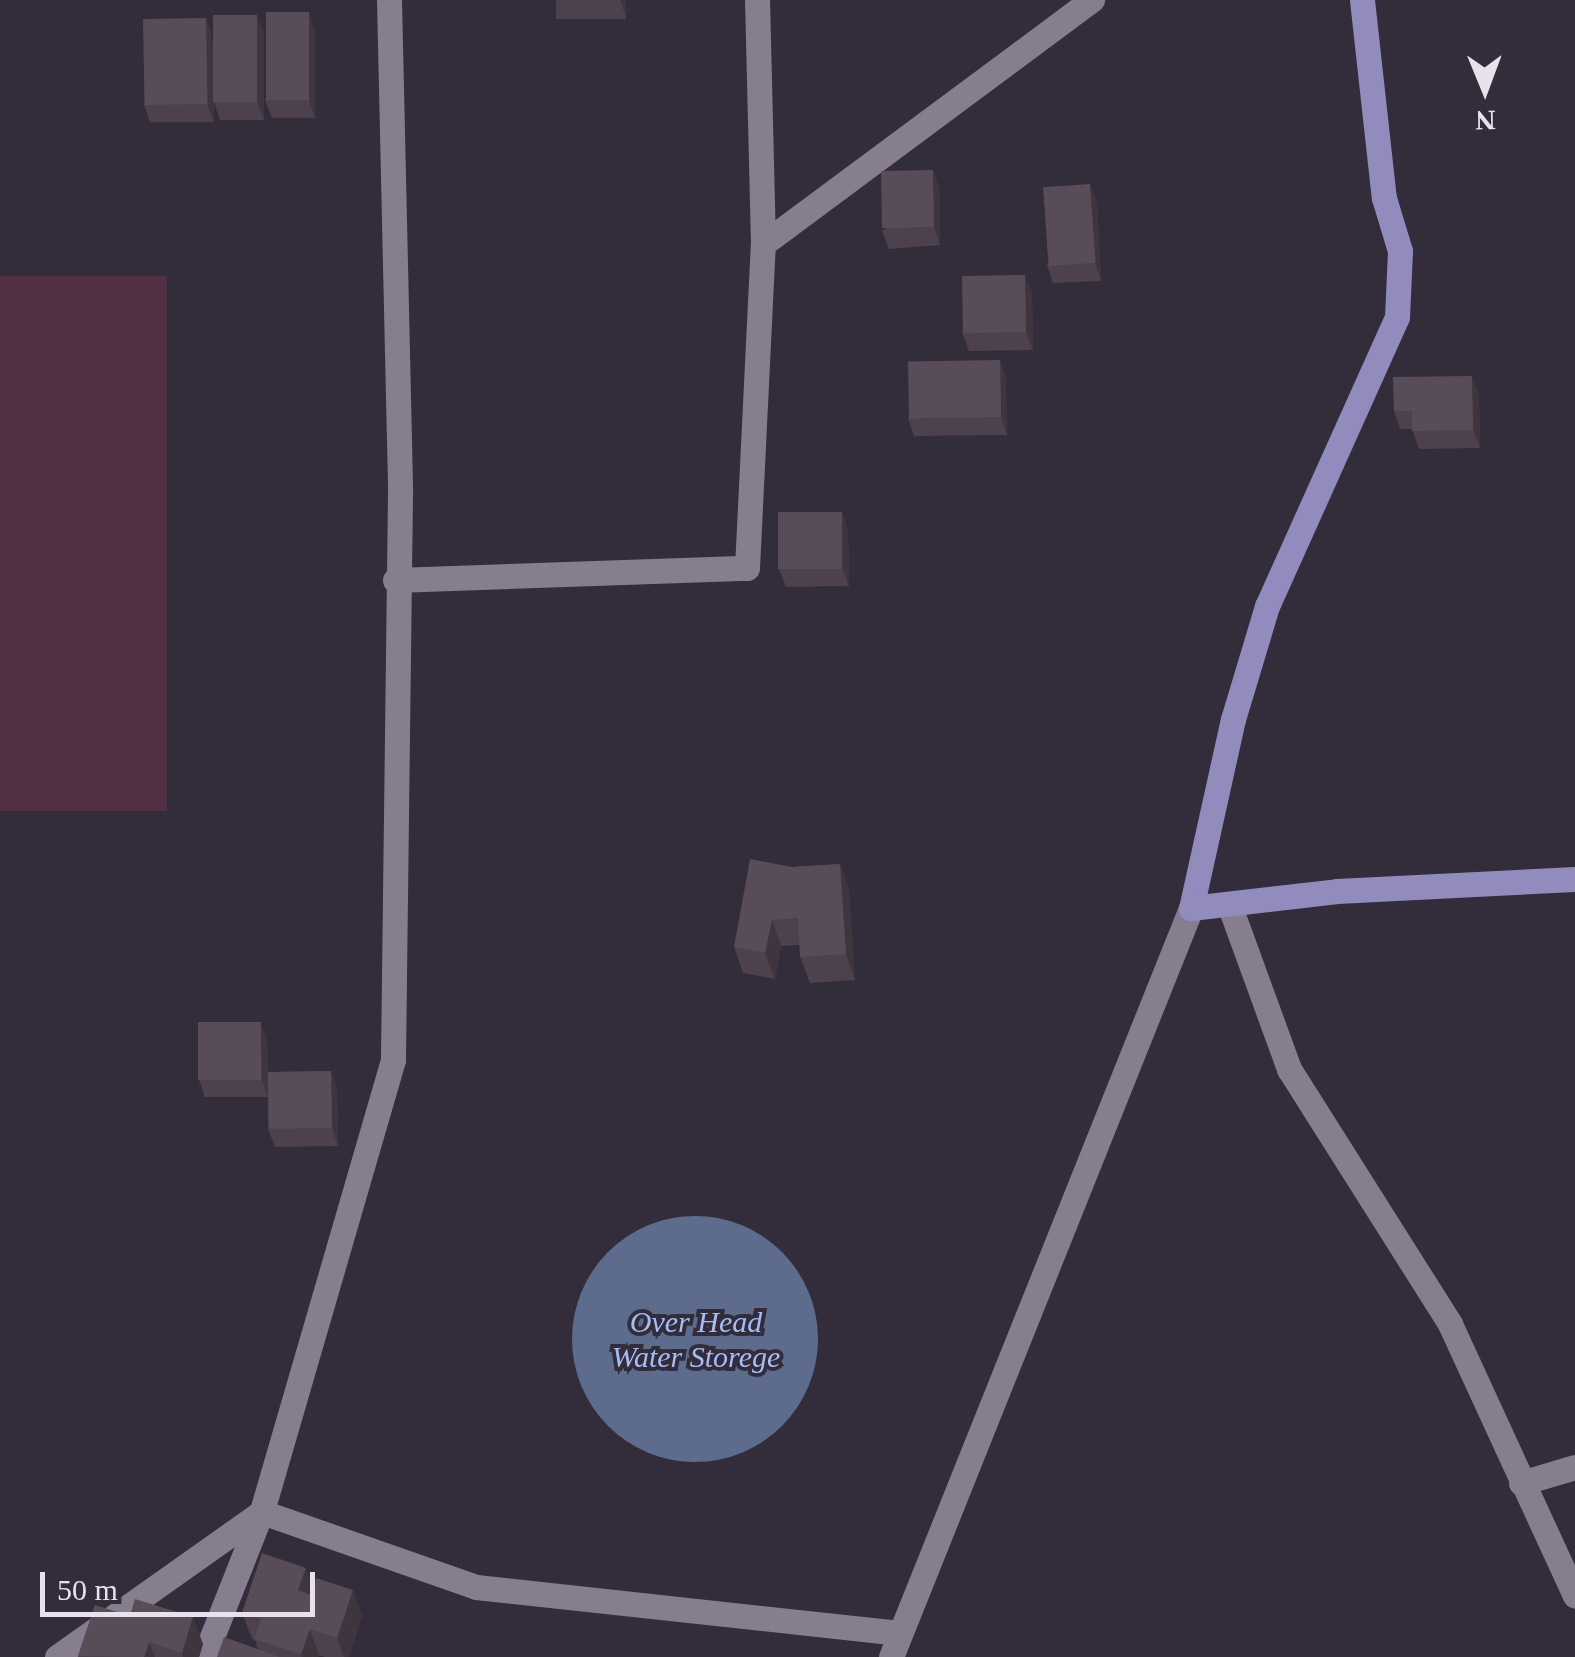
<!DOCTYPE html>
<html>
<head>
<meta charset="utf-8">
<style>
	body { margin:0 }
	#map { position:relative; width:1575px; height:1657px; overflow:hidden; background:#332c3a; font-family:Georgia,serif }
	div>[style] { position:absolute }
	.green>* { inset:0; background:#503042; transform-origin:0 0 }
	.water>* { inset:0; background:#5d6b8d }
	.round { border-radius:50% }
	.minor>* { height:25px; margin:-12.5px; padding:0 12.5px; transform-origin:12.5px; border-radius:12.5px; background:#867e8f }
	.major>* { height:25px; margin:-12.5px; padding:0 12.5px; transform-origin:12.5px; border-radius:12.5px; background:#918bbe }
	.wall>* { inset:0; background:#4d414d; transform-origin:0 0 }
	.shaded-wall>* { inset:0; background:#3e353e }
	.building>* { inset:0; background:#594c59; transform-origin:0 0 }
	span { translate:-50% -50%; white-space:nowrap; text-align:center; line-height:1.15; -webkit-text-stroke:8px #332c3a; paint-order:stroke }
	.water-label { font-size:30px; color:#a5bdf6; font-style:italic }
	.north { position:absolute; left:1435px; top:40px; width:100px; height:100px; -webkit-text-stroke:8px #332c3a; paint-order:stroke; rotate:179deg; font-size:28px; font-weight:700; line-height:40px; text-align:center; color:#e6e2ec }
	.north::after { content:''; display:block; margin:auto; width:35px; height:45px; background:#e6e2ec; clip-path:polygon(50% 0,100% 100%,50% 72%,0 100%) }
	.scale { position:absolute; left:40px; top:1572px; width:275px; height:45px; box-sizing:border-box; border:5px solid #e6e2ec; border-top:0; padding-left:12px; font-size:30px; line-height:35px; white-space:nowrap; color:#e6e2ec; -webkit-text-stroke:8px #332c3a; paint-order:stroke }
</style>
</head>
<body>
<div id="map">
	<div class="green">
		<div style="left:167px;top:276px;width:535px;height:167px;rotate:90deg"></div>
	</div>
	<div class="water">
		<div class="round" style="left:572px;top:1216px;width:246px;height:246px"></div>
	</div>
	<div class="minor">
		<div style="left:389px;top:0;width:493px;rotate:88.7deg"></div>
		<div style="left:400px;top:493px;width:567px;rotate:90.71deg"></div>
		<div style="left:393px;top:1060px;width:471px;rotate:106.2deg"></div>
		<div style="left:262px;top:1512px;width:227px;rotate:19.3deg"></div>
		<div style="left:476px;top:1587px;width:426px;rotate:6.2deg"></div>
		<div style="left:763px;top:244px;width:410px;rotate:-36.6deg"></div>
		<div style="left:395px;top:580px;width:352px;rotate:-2deg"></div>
		<div style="left:747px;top:568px;width:324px;rotate:-87.2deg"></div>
		<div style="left:763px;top:244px;width:244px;rotate:-91.4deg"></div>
		<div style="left:1229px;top:904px;width:176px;rotate:70deg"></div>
		<div style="left:1289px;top:1069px;width:302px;rotate:57.7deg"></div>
		<div style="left:1450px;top:1324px;width:299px;rotate:65.3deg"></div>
		<div style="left:1521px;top:1483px;width:56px;rotate:-16.5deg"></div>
		<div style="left:57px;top:1657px;width:251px;rotate:-35.3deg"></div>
		<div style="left:204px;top:1657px;width:155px;rotate:-68.4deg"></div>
		<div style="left:891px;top:1657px;width:807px;rotate:-68.17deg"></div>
	</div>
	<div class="major">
		<div style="left:1362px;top:0;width:199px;rotate:83.7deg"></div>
		<div style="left:1384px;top:198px;width:55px;rotate:73.2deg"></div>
		<div style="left:1400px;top:251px;width:66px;rotate:92.6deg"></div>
		<div style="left:1397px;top:317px;width:317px;rotate:114.2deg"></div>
		<div style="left:1267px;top:606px;width:118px;rotate:106.7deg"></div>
		<div style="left:1233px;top:719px;width:194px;rotate:102.5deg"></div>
		<div style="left:1191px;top:908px;width:147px;rotate:-6.6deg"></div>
		<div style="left:1337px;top:891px;width:238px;rotate:-2.9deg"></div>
	</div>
	<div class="wall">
		<div style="left:556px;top:0;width:70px;height:19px"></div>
		<div style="clip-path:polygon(206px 18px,212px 36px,214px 122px,150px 122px,144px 104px)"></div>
		<div style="clip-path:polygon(315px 30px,315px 118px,272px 118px,265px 100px)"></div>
		<div style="clip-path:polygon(264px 33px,264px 120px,220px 120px,214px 102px)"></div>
		<div style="clip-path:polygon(940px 188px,940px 245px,889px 249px,882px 231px)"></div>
		<div style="clip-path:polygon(1097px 202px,1101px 281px,1053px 283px,1047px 265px)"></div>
		<div style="clip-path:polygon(1032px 293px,1033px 350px,969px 351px,962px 333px)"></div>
		<div style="clip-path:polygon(1000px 360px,1006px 378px,1007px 435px,914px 436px,908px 418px)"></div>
		<div style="clip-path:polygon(1479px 394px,1480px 448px,1419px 449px,1412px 429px,1400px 429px,1394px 411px)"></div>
		<div style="clip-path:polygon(848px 530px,849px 586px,786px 587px,779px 569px)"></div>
		<div style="clip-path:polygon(840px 864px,849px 891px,855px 980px,810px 983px,800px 957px,800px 945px,781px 946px,775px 979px,743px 973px,734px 947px,792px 867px)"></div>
		<div style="clip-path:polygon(267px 1040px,268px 1072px,331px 1071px,337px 1088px,338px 1146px,275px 1147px,268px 1129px,268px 1097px,205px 1097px,199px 1080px)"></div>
		<div style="clip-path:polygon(313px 1588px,362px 1616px,349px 1657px,325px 1657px,319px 1655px,318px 1657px,217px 1657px,258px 1649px,255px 1640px,252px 1639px,242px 1613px)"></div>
		<div style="clip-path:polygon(95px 1605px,203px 1644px,199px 1657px,78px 1657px)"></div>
	</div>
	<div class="shaded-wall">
		<div style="clip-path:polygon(620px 0,626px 0,626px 17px)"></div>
		<div style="clip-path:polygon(309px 12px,315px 30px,315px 118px,309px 100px)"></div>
		<div style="clip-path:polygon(257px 15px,264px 33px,264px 120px,257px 102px)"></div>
		<div style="clip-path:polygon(206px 18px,212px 36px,214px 122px,207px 104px)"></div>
		<div style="clip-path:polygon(933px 170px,940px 188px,940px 245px,934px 227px)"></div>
		<div style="clip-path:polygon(1090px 184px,1097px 202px,1101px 281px,1095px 263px)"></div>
		<div style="clip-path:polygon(1025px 275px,1032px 293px,1033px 350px,1026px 332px)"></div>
		<div style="clip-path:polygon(1000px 360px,1006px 378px,1007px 435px,1001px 417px)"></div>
		<div style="clip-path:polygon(1472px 376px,1479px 394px,1480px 448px,1473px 430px)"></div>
		<div style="clip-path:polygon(842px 512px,848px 530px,849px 586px,842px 568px)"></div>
		<div style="clip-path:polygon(840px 864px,849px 891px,855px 980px,846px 954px)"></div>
		<div style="clip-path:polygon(772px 920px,781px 946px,775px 979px,765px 953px)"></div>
		<div style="clip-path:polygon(261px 1022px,267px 1040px,268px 1097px,262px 1079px)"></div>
		<div style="clip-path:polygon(331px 1071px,337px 1088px,338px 1146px,332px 1128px)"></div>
		<div style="clip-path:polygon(306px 1568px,315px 1594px,307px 1617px,298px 1590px)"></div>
		<div style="clip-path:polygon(353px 1590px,362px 1616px,349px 1657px,344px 1657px,337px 1638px)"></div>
		<div style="clip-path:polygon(193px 1617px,203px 1644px,199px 1657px,183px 1657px,182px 1653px)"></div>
		<div style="clip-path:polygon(310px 1629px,319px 1655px,318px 1657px,302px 1657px,301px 1654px)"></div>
		<div style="clip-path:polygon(149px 1642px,155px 1657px,144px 1657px)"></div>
	</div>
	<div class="building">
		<div style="left:266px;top:12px;width:43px;height:88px"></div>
		<div style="left:213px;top:15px;width:44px;height:87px"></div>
		<div style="left:206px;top:18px;width:86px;height:63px;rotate:89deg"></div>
		<div style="left:933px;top:170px;width:57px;height:52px;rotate:89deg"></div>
		<div style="left:1090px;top:184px;width:79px;height:47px;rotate:86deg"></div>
		<div style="left:1025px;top:275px;width:57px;height:63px;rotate:89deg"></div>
		<div style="left:1000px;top:360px;width:57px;height:92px;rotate:89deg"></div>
		<div style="clip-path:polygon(1472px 376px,1473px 430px,1412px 431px,1412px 411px,1394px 411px,1393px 377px)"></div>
		<div style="left:778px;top:512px;width:64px;height:57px"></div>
		<div style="clip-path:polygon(750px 859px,792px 867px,840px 864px,846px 954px,800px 957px,798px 918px,772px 920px,765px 953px,734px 947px)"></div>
		<div style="left:198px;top:1022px;width:63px;height:58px"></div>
		<div style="left:331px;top:1071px;width:57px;height:63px;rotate:89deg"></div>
		<div style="clip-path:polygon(262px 1553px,306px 1568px,298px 1590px,311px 1595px,316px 1578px,353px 1590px,337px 1638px,310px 1629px,301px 1654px,254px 1639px,261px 1619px,242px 1613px)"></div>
		<div style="clip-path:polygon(135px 1599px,193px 1617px,182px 1653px,149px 1642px,144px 1657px,78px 1656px,95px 1605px,130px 1616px)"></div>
		<div style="clip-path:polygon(224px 1637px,280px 1657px,217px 1657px)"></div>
	</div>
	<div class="water-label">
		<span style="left:696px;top:1339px">Over Head<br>Water Storege</span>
	</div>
	<div class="north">N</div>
	<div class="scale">50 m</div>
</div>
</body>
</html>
